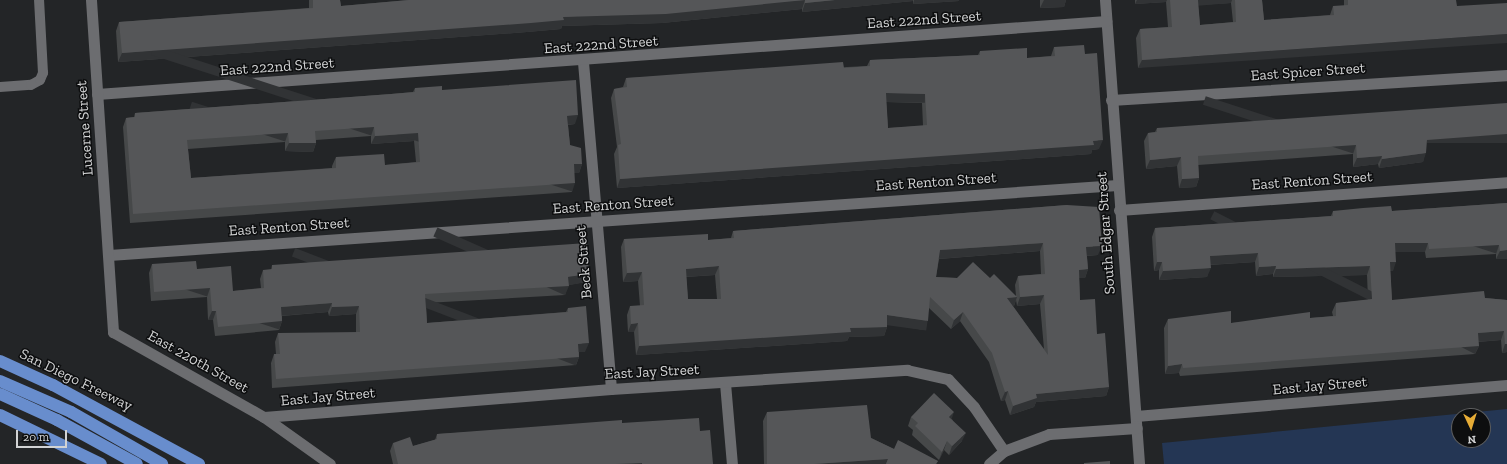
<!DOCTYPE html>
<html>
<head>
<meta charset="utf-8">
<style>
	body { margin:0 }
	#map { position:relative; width:1507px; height:464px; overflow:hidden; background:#232527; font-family:"Zilla Slab",serif }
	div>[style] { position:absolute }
	.green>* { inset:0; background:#243654 }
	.service>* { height:10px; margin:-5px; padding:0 5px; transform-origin:5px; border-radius:5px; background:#6c6d70 }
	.minor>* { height:11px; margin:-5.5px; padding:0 5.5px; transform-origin:5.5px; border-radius:5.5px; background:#6c6d70 }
	.tertiary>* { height:11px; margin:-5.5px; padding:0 5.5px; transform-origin:5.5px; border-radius:5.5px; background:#6c6d70 }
	.motorway>* { height:12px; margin:-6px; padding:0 6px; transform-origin:6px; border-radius:6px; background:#688dcd }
	.wall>* { inset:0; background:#464849 }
	.shaded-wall>* { inset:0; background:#313335; transform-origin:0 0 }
	.building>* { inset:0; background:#555658 }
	span { translate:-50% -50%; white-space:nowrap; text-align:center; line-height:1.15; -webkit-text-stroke:3px #0d0e0f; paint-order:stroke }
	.street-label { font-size:15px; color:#d2d3d4 }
	.north { position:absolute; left:1451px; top:408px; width:40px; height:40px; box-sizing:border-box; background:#0d0e0f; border:1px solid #5c5d5e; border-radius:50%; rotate:176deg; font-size:11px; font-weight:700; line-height:16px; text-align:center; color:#d2d3d4 }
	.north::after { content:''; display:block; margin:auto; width:14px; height:18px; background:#e6ac36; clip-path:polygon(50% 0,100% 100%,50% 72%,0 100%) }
	.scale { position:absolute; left:16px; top:430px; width:51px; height:18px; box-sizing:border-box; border:2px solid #d2d3d4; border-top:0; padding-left:5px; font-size:12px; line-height:14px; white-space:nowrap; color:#d2d3d4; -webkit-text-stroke:3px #0d0e0f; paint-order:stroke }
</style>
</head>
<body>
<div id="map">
	<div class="green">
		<div style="clip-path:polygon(evenodd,1507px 409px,1507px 464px,1164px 464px,1162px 443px,1507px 409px,1459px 416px,1483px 416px,1483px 440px,1459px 440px,1459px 416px)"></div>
	</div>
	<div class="service">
		<div style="left:0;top:87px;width:31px;rotate:-4deg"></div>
		<div style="left:31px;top:85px;width:10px;rotate:-29deg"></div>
		<div style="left:40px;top:80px;width:8px;rotate:-67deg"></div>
		<div style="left:43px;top:73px;width:73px;rotate:-93.1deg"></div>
	</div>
	<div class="minor">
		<div style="left:1105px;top:0;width:465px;rotate:85.8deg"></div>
		<div style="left:583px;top:62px;width:328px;rotate:85.1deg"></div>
		<div style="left:97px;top:94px;width:1012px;rotate:-4.14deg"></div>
		<div style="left:1111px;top:100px;width:397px;rotate:-3.6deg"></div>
		<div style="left:1119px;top:210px;width:389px;rotate:-4.1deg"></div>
		<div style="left:109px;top:255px;width:1011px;rotate:-3.97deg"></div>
		<div style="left:725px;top:383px;width:81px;rotate:85.1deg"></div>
		<div style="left:1136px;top:416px;width:372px;rotate:-4.8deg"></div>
		<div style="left:264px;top:417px;width:348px;rotate:-4.6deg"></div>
		<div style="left:611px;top:389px;width:297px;rotate:-3.7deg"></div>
		<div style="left:907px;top:370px;width:42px;rotate:12.4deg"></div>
		<div style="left:948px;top:379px;width:38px;rotate:47deg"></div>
		<div style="left:974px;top:407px;width:53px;rotate:55.7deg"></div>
		<div style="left:989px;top:464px;width:20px;rotate:-41deg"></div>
		<div style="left:1004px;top:451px;width:48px;rotate:-20.7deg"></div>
		<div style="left:1049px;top:434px;width:88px;rotate:-3.9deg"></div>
	</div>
	<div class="tertiary">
		<div style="left:91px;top:0;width:333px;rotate:86.2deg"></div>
		<div style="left:113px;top:332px;width:173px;rotate:29.4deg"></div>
		<div style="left:264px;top:417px;width:81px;rotate:35.5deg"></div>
	</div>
	<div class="motorway">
		<div style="left:0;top:361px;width:58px;rotate:24.4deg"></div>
		<div style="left:53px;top:385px;width:166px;rotate:28.4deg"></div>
		<div style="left:0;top:381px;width:77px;rotate:23.6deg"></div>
		<div style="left:71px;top:412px;width:105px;rotate:29.7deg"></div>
		<div style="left:0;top:394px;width:63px;rotate:24.5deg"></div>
		<div style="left:57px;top:420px;width:91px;rotate:28.8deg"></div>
		<div style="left:0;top:415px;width:112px;rotate:25.9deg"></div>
	</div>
	<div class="wall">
		<div style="clip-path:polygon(309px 0,340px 0,341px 6px,409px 0,959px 0,959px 1px,913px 4px,913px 1px,802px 12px,802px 9px,662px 23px,562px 26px,561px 29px,527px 32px,118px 62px,116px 31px,119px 22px,309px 8px)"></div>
		<div style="clip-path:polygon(1040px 0,1066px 0,1064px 7px,1040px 8px)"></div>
		<div style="clip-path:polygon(evenodd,1135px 0,1262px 0,1264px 20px,1330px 15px,1333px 6px,1344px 6px,1344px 0,1456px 0,1138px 68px,1136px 38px,1140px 29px,1168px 27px,1166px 2px,1135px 4px,1135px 0,1231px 3px,1233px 22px,1200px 25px,1198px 5px,1231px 3px)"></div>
		<div style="clip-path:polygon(evenodd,1054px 47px,1085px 54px,1099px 149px,1092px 150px,1091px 154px,617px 188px,614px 154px,617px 147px,611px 98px,614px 89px,623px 87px,626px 78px,867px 66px,870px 60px,978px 55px,980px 51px,1027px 58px,1051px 56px,1054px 47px,886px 102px,922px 103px,923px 126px,888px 128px,886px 102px)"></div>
		<div style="clip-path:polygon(evenodd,415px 88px,442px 90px,575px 124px,568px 125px,570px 145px,582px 164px,579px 173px,574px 173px,572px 192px,130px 223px,123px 127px,126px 118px,134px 117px,135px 113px,391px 94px,413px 92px,415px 88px,371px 136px,371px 144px,414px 141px,416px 162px,385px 165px,336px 157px,332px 166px,332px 168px,191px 178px,188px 149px,285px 142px,285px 151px,313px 152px,316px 143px,316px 140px,371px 136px)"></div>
		<div style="clip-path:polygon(1157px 128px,1426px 149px,1423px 162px,1379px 168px,1378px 164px,1353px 167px,1353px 154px,1198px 165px,1199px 178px,1196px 187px,1179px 188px,1177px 166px,1146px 169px,1144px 141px,1148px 133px,1155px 132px)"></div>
		<div style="clip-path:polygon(1507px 203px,1507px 259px,1496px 259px,1496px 254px,1426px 258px,1425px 252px,1395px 252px,1393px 271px,1390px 271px,1392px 300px,1485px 298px,1507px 300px,1507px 352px,1502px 353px,1501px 340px,1478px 342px,1479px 346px,1475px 354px,1180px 376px,1179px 373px,1165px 374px,1164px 328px,1168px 319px,1231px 323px,1310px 318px,1333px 316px,1332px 312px,1336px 303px,1368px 300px,1367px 275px,1273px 277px,1273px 274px,1256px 276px,1255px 262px,1210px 265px,1207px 277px,1159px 280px,1159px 270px,1154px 271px,1152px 237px,1155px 228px,1331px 216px,1333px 211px,1392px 211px)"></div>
		<div style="clip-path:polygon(evenodd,1067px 205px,1098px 255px,1087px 256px,1088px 269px,1085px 278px,1079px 278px,1080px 300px,1097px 334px,1109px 387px,1106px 396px,1036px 402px,1034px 407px,1010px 415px,1005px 400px,1001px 401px,989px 362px,960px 321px,951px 329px,929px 308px,924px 330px,887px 324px,887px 327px,884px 336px,849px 337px,847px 341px,636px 355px,634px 332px,628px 332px,627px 315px,630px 306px,640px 306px,638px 281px,623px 282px,621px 247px,624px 239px,708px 240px,731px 238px,733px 231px,1067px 205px,1040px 251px,1041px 274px,1018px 276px,1015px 285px,1016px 296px,957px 278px,936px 277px,939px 259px,1040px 251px,1067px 205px,715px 275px,717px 299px,688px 299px,686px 277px,715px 275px,1067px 205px,1016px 300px,1017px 306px,1040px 304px,1044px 349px,1013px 306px,1014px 306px,1016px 300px)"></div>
		<div style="clip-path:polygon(152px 264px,197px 269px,233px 291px,261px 288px,260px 279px,263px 270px,271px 270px,272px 265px,586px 282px,568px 285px,565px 295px,426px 303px,427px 323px,566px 312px,568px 308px,585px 352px,579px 352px,579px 357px,576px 365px,272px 388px,271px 363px,274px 354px,276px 354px,275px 342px,278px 333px,356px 333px,356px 314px,329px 316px,328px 312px,282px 316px,282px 321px,279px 330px,215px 336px,213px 320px,208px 320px,207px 297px,151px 301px,149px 273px)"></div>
		<div style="clip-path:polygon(767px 412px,871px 438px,894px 449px,938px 461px,936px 464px,764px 464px,763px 421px)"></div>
		<div style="clip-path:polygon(911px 417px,952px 419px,962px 441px,949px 455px,944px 450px,939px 460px,912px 435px,913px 430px,908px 426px)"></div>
		<div style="clip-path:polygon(622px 423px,700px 431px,713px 464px,393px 464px,390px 451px,393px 443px,413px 446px,435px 440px,437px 434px)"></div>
	</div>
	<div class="shaded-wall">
		<div style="clip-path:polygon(805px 0,802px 9px,662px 23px,562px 26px,561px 29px,527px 32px,118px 62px,122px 53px,563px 17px)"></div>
		<div style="clip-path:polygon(835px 0,913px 0,913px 1px,802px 12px,805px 3px)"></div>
		<div style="clip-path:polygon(914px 0,959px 0,959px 1px,913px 4px)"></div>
		<div style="clip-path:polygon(1044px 0,1066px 0,1064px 7px,1040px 8px)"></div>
		<div style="clip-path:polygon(1137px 0,1167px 0,1166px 2px,1135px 4px)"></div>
		<div style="clip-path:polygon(1197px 0,1232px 0,1231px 3px,1195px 6px)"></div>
		<div style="clip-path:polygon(1507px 34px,1507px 43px,1138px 68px,1142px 60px)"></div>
		<div style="left:886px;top:93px;width:39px;height:9px;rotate:1deg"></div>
		<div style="clip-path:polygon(578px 115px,575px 124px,564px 125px,567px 116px)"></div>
		<div style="left:374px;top:127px;width:9px;height:59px;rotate:108deg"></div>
		<div style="left:288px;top:133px;width:9px;height:101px;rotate:108deg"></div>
		<div style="clip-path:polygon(418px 133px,414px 141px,371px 144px,375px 136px)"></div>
		<div style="left:1507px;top:134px;width:9px;height:80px;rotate:90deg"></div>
		<div style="clip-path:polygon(1103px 140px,1099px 149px,1092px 150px,1091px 154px,617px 188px,620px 179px)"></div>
		<div style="clip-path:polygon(289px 143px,316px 143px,313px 152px,285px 151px)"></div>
		<div style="left:1356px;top:145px;width:9px;height:158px;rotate:108deg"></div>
		<div style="clip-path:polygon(1426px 153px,1423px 162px,1379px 168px,1382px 159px)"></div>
		<div style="clip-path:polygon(1382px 156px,1378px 164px,1353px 167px,1357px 158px)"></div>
		<div style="clip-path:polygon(1181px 157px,1177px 166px,1146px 169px,1150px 160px)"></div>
		<div style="clip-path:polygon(574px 164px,582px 164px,579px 173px,570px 173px)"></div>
		<div style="clip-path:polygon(1199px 178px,1196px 187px,1179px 188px,1182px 179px)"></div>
		<div style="left:575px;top:183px;width:9px;height:443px;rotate:108deg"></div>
		<div style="clip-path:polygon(1043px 243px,1040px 251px,937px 259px,940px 250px)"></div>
		<div style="clip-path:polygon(1395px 243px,1428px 243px,1425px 252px,1391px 252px)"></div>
		<div style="left:1499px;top:245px;width:9px;height:70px;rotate:108deg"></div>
		<div style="clip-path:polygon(1102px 246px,1098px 255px,1083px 256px,1086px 247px)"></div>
		<div style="clip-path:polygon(1507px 250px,1507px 259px,1496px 259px,1500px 251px)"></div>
		<div style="clip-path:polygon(1258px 253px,1255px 262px,1206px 265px,1210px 256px)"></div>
		<div style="clip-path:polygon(1157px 262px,1162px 262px,1159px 270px,1154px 271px)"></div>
		<div style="clip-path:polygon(1390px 262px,1396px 262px,1393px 271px,1386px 271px)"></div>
		<div style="clip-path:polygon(719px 266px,715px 275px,682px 277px,686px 269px)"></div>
		<div style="clip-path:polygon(1276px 266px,1273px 274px,1256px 276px,1259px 267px)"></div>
		<div style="clip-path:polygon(1370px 266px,1367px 275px,1273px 277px,1276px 269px)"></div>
		<div style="clip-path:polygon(1211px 268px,1207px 277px,1159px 280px,1163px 271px)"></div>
		<div style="clip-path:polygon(1088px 269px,1085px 278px,1075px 278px,1079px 270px)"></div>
		<div style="clip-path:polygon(642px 272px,638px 281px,623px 282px,627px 273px)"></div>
		<div style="clip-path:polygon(589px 274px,586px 282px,565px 286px,568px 277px)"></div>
		<div style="left:569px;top:286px;width:10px;height:144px;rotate:114deg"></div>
		<div style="left:210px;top:288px;width:9px;height:56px;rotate:108deg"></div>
		<div style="clip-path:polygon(1044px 295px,1040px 304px,1017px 306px,1020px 297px)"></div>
		<div style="clip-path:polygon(1017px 297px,1014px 306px,1004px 306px,1007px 298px)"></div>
		<div style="clip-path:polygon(332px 303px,328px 312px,278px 316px,281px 307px)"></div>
		<div style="clip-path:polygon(359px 306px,356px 314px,329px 316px,332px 307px)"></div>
		<div style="clip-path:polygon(212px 311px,216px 311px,213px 320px,208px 320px)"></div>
		<div style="clip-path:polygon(963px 312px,960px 321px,951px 329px,954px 320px)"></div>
		<div style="left:887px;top:315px;width:41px;height:10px;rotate:8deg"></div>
		<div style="left:282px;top:321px;width:9px;height:64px;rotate:108deg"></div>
		<div style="clip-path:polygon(638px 323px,634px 332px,628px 332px,631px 324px)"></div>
		<div style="clip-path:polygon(887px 327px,884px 336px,849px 337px,847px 341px,636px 355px,639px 346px,850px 328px)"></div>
		<div style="clip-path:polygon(1504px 331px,1501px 340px,1475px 342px,1478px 333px)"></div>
		<div style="clip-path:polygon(589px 343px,585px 352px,575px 352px,578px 344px)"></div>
		<div style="clip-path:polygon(1505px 344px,1507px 344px,1507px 352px,1502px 353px)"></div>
		<div style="left:1479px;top:346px;width:9px;height:297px;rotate:117deg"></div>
		<div style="left:579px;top:357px;width:9px;height:304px;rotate:111deg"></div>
		<div style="clip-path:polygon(1182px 364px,1179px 373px,1165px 374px,1168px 366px)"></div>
		<div style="clip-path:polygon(1109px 387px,1106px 396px,1036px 402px,1034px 407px,1010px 415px,1013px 406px,1036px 394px)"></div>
		<div style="clip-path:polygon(1008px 391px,1005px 400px,1001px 401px,1005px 392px)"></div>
		<div style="clip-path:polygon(954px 412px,951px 421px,949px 417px)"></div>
		<div style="clip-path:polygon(966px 433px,962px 441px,949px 455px,952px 446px)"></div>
		<div style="clip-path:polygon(947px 441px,944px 450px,939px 460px,942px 452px)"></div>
		<div style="clip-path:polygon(888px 459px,886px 464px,814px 464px)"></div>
		<div style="clip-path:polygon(642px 463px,642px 464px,615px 464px)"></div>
	</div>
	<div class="building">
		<div style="clip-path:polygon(313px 0,340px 0,341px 6px,409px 0,805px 0,666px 14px,563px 17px,564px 20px,531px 23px,122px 53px,119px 22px,313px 8px)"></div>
		<div style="clip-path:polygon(805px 0,835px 0,805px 3px)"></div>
		<div style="clip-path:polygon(1170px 0,1198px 0,1200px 25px,1236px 22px,1235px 0,1262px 0,1264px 20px,1334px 15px,1333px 6px,1348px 5px,1348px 0,1456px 0,1457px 6px,1507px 3px,1507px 34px,1142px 60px,1140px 29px,1172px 27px)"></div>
		<div style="clip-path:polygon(evenodd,1084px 45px,1085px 54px,1097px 53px,1103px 140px,1093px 141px,1094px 145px,620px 179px,618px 145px,621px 144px,614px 89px,627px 87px,626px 78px,843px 62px,844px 68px,870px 66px,870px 60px,980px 55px,980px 51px,1027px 48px,1027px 58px,1055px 56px,1054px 47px,1084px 45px,886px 93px,925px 94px,927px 125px,888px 128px,886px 93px)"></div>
		<div style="clip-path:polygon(evenodd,576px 80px,578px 115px,567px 116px,570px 145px,581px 148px,582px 164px,574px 164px,575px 183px,133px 214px,126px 118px,135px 117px,135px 113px,391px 94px,415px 92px,415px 88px,442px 86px,442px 90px,576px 80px,374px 127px,375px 136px,418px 133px,420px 162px,385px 165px,384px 154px,336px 157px,336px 168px,191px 178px,187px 140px,288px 133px,289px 143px,316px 143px,315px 131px,374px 127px)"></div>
		<div style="clip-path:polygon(1507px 103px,1507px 134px,1427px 140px,1426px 153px,1382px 159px,1382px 156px,1357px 158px,1356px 145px,1198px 156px,1199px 178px,1182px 179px,1181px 157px,1150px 160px,1148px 133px,1157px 132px,1157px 128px)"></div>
		<div style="clip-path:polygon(1507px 203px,1507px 250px,1500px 251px,1499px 245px,1429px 249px,1428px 243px,1395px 243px,1396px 262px,1390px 262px,1392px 300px,1484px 291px,1485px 298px,1507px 300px,1507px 344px,1505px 344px,1504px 331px,1478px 333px,1479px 346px,1183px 368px,1182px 364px,1168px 366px,1168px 319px,1231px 311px,1231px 323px,1310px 312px,1310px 318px,1336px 316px,1336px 303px,1372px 299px,1370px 266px,1276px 269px,1276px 266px,1259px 267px,1258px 253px,1210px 256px,1211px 268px,1163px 271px,1162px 262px,1157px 262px,1155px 228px,1333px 216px,1333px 211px,1363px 208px,1391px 206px,1392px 211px)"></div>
		<div style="clip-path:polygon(evenodd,1067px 205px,1099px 207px,1102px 246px,1086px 247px,1088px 269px,1079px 270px,1080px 300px,1095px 299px,1097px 334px,1105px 333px,1109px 387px,1036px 394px,1037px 398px,1013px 406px,1008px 391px,1005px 392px,992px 353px,963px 312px,954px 320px,930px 297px,928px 321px,887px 315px,887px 327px,850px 328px,851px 332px,639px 346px,638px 323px,631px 324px,630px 306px,644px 305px,642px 272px,627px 273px,624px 239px,708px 234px,708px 240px,734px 238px,733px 231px,1067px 205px,1043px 243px,1045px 274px,1018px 276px,1020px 297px,1044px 295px,1048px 355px,1007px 298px,1017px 297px,994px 274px,990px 278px,973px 262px,957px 278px,936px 277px,940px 250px,1043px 243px,1067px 205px,719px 266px,721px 299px,688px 299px,686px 269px,719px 266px)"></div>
		<div style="clip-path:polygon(587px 243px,589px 274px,568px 277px,569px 286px,425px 294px,427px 323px,568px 312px,568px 308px,586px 306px,589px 343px,578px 344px,579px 357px,276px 379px,274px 354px,280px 354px,278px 333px,360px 332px,359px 306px,332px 307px,332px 303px,281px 307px,282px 321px,218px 327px,216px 311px,212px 311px,210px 288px,154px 292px,152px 264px,196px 261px,197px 269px,231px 266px,233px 291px,264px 288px,263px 270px,272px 269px,272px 265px)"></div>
		<div style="clip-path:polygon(934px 393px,954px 412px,949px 417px,966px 433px,952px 446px,947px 441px,942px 452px,915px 426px,918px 423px,911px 417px)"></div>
		<div style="clip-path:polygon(867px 405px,871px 438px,894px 449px,898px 440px,938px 461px,936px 464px,886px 464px,888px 459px,814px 464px,767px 464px,767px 412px)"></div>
		<div style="clip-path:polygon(699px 418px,700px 431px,710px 430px,713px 464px,642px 464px,642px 463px,615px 464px,398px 464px,393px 443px,410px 437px,413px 446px,437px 439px,437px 434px,622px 420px,622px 423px)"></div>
		<div style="clip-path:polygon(1110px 461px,1110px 464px,1084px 464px,1084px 463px)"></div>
	</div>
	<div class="street-label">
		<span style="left:924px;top:20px;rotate:-4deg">East 222nd Street</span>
		<span style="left:601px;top:45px;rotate:-4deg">East 222nd Street</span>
		<span style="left:277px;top:67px;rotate:-4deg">East 222nd Street</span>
		<span style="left:1308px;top:72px;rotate:-4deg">East Spicer Street</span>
		<span style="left:85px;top:128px;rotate:-94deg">Lucerne Street</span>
		<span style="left:1312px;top:181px;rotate:-4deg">East Renton Street</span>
		<span style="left:936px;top:182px;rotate:-4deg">East Renton Street</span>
		<span style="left:613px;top:205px;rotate:-4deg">East Renton Street</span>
		<span style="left:289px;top:227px;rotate:-4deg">East Renton Street</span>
		<span style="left:1106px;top:233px;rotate:-94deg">South Edgar Street</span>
		<span style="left:584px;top:262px;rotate:-95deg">Beck Street</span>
		<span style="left:198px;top:362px;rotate:29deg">East 220th Street</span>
		<span style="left:652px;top:372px;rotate:-3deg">East Jay Street</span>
		<span style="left:76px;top:380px;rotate:26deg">San Diego Freeway</span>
		<span style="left:1320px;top:386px;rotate:-5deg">East Jay Street</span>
		<span style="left:328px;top:397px;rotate:-5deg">East Jay Street</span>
	</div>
	<div class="north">N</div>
	<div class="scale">20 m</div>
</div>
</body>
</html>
